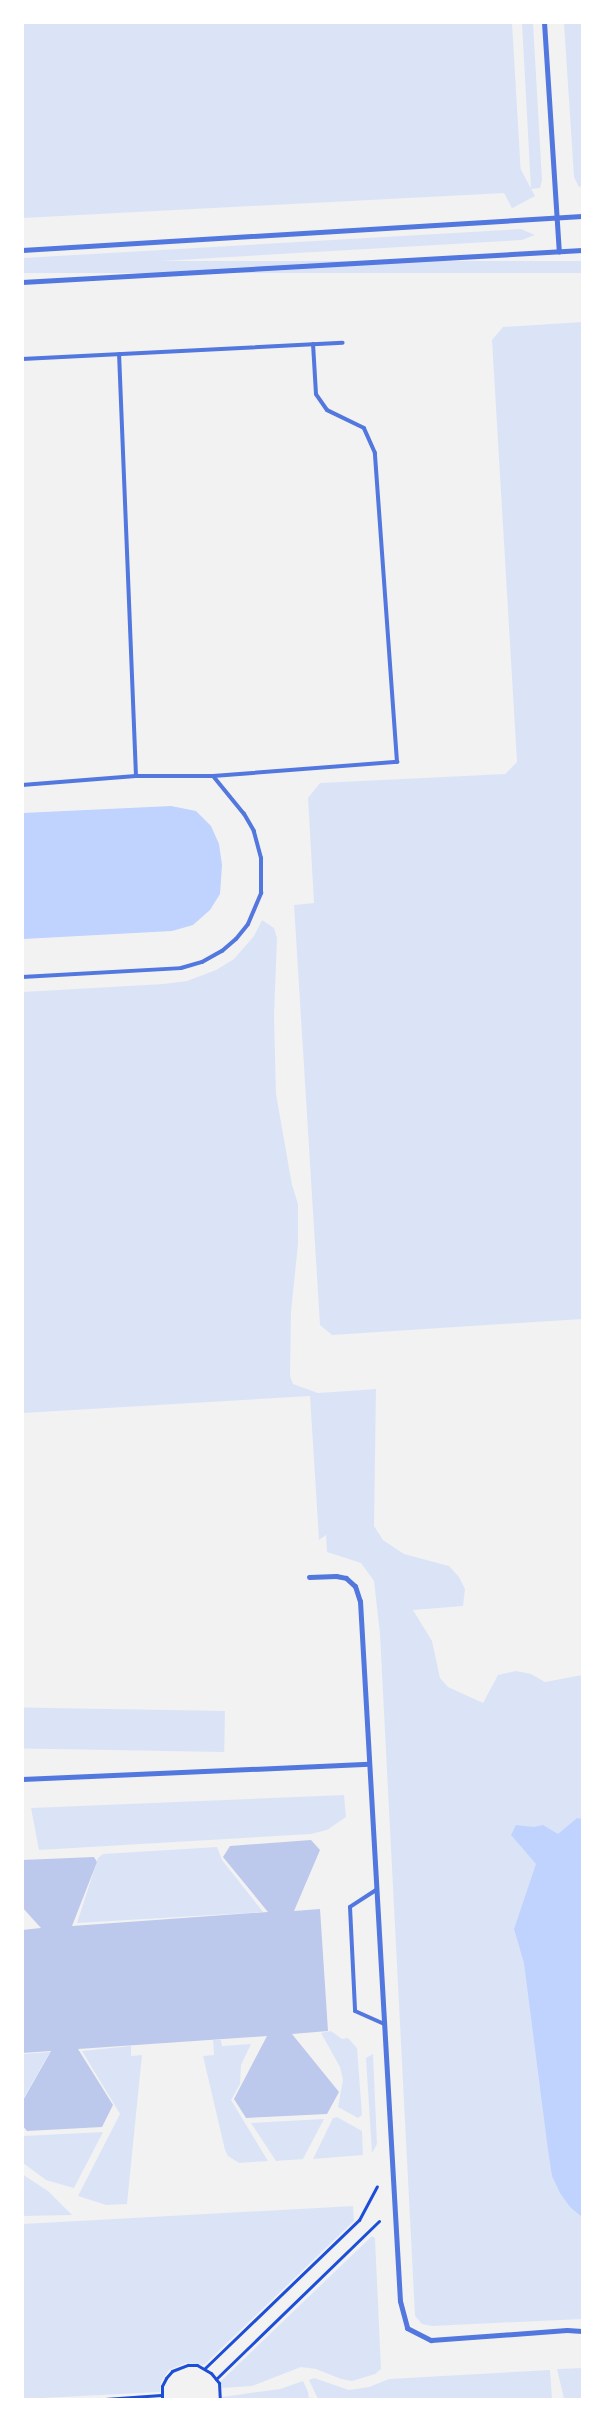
<!DOCTYPE html>
<html>
<head>
<meta charset="utf-8">
<style>
	body { margin:0 }
	#map { position:relative; width:605px; height:2422px; overflow:hidden; background:#f2f2f2; font-family:"Archivo Narrow",sans-serif }
	div>[style] { position:absolute }
	.green>* { inset:0; background:#dbe4f7; transform-origin:0 0 }
	.water>* { inset:0; background:#bfd3fe }
	.building>* { inset:0; background:#bdc9ec }
	.path>* { height:3px; margin:-1.5px; padding:0 1.5px; transform-origin:1.5px; border-radius:1.5px; background:#1d4ed8 }
	.service>* { height:4px; margin:-2px; padding:0 2px; transform-origin:2px; border-radius:2px; background:#5277de }
	.minor>* { height:5px; margin:-2.5px; padding:0 2.5px; transform-origin:2.5px; border-radius:2.5px; background:#5277de }
	span { translate:-50% -50%; white-space:nowrap; text-align:center; line-height:1.15; -webkit-text-stroke:5px #fff; paint-order:stroke }
	.frame { position:absolute; inset:0; border:24px solid #fff; pointer-events:none }
</style>
</head>
<body>
<div id="map">
	<div class="green">
		<div style="clip-path:polygon(23px 22px,512px 23px,522px 192px,23px 218px)"></div>
		<div style="clip-path:polygon(522px 23px,533px 23px,542px 180px,540px 188px,531px 189px)"></div>
		<div style="clip-path:polygon(564px 23px,582px 23px,582px 186px,579px 187px,574px 177px)"></div>
		<div style="left:535px;top:196px;width:26px;height:513px;rotate:152deg"></div>
		<div style="clip-path:polygon(521px 229px,535px 235px,522px 240px,23px 269px,23px 258px)"></div>
		<div style="left:582px;top:261px;width:12px;height:560px;rotate:90deg"></div>
		<div style="clip-path:polygon(582px 322px,582px 1319px,332px 1335px,320px 1325px,294px 905px,314px 903px,308px 798px,320px 783px,505px 774px,517px 762px,492px 340px,503px 327px)"></div>
		<div style="clip-path:polygon(262px 920px,274px 928px,277px 938px,274px 1016px,276px 1094px,292px 1185px,298px 1204px,298px 1244px,291px 1312px,290px 1376px,293px 1384px,318px 1393px,376px 1389px,374px 1526px,383px 1540px,404px 1554px,449px 1566px,459px 1577px,465px 1589px,463px 1606px,413px 1610px,432px 1641px,440px 1678px,448px 1687px,483px 1703px,498px 1675px,516px 1671px,531px 1674px,545px 1682px,582px 1675px,582px 2319px,432px 2326px,422px 2324px,415px 2316px,380px 1634px,374px 1581px,361px 1563px,327px 1552px,326px 1535px,319px 1540px,310px 1396px,23px 1413px,23px 992px,163px 984px,187px 981px,216px 970px,234px 959px,254px 936px)"></div>
		<div style="left:225px;top:1711px;width:41px;height:202px;rotate:91deg"></div>
		<div style="clip-path:polygon(344px 1795px,346px 1817px,327px 1830px,311px 1834px,39px 1850px,31px 1808px)"></div>
		<div style="clip-path:polygon(217px 1847px,222px 1860px,263px 1912px,77px 1923px,98px 1858px,103px 1854px)"></div>
		<div style="clip-path:polygon(331px 2031px,342px 2039px,348px 2038px,357px 2048px,362px 2115px,358px 2118px,338px 2107px,343px 2080px,340px 2067px,321px 2033px)"></div>
		<div style="clip-path:polygon(213px 2040px,221px 2040px,222px 2046px,251px 2044px,241px 2065px,240px 2084px,231px 2100px,268px 2161px,239px 2163px,228px 2156px,225px 2150px,203px 2056px,214px 2055px)"></div>
		<div style="clip-path:polygon(131px 2046px,131px 2056px,142px 2055px,127px 2204px,106px 2205px,78px 2196px,120px 2114px,82px 2051px)"></div>
		<div style="clip-path:polygon(50px 2052px,23px 2099px,23px 2054px)"></div>
		<div style="clip-path:polygon(373px 2054px,377px 2144px,372px 2153px,366px 2058px)"></div>
		<div style="clip-path:polygon(337px 2117px,362px 2131px,363px 2155px,313px 2159px,333px 2118px)"></div>
		<div style="clip-path:polygon(324px 2119px,303px 2159px,276px 2161px,251px 2123px)"></div>
		<div style="clip-path:polygon(103px 2132px,74px 2188px,46px 2180px,23px 2163px,23px 2136px)"></div>
		<div style="clip-path:polygon(22px 2174px,48px 2191px,72px 2215px,23px 2216px)"></div>
		<div style="clip-path:polygon(353px 2206px,354px 2221px,204px 2365px,186px 2363px,169px 2370px,161px 2382px,160px 2392px,23px 2399px,23px 2224px)"></div>
		<div style="clip-path:polygon(372px 2236px,375px 2238px,381px 2369px,375px 2374px,352px 2381px,341px 2379px,316px 2369px,301px 2367px,252px 2386px,222px 2388px,220px 2382px)"></div>
		<div style="clip-path:polygon(582px 2368px,582px 2399px,564px 2399px,557px 2369px)"></div>
		<div style="clip-path:polygon(550px 2370px,552px 2399px,318px 2399px,309px 2380px,314px 2378px,349px 2390px,369px 2387px,389px 2379px)"></div>
		<div style="clip-path:polygon(303px 2381px,308px 2392px,309px 2399px,222px 2399px,222px 2397px,280px 2389px)"></div>
	</div>
	<div class="water">
		<div style="clip-path:polygon(171px 806px,196px 811px,211px 826px,219px 844px,222px 865px,220px 894px,210px 910px,193px 925px,172px 931px,23px 939px,23px 813px)"></div>
		<div style="clip-path:polygon(577px 1818px,582px 1819px,582px 2217px,570px 2207px,560px 2193px,552px 2176px,548px 2150px,524px 1963px,514px 1929px,536px 1864px,511px 1835px,516px 1825px,534px 1827px,543px 1825px,558px 1834px)"></div>
	</div>
	<div class="building">
		<div style="clip-path:polygon(311px 1840px,320px 1850px,294px 1911px,320px 1909px,328px 2031px,292px 2034px,339px 2092px,327px 2114px,246px 2118px,234px 2099px,267px 2036px,78px 2049px,113px 2105px,102px 2127px,27px 2131px,22px 2125px,22px 2102px,51px 2051px,22px 2053px,22px 1930px,41px 1928px,22px 1907px,22px 1860px,94px 1857px,97px 1862px,72px 1926px,268px 1912px,223px 1857px,230px 1846px)"></div>
	</div>
	<div class="path">
		<div style="left:205px;top:2368px;width:214px;rotate:-43.9deg"></div>
		<div style="left:359px;top:2220px;width:38px;rotate:-62deg"></div>
		<div style="left:216px;top:2379px;width:227px;rotate:-44.1deg"></div>
		<div style="left:91px;top:2400px;width:70px;rotate:-4.1deg"></div>
		<div style="left:162px;top:2400px;width:14px;rotate:-90deg"></div>
		<div style="left:162px;top:2386px;width:9px;rotate:-63deg"></div>
		<div style="left:166px;top:2378px;width:9px;rotate:-49deg"></div>
		<div style="left:172px;top:2371px;width:17px;rotate:-21deg"></div>
		<div style="left:188px;top:2365px;width:9px"></div>
		<div style="left:197px;top:2365px;width:16px;rotate:30deg"></div>
		<div style="left:211px;top:2373px;width:13px;rotate:51deg"></div>
		<div style="left:219px;top:2383px;width:17px;rotate:87deg"></div>
	</div>
	<div class="service">
		<div style="left:22px;top:359px;width:321px;rotate:-2.9deg"></div>
		<div style="left:136px;top:776px;width:77px"></div>
		<div style="left:213px;top:776px;width:185px;rotate:-4.4deg"></div>
		<div style="left:397px;top:762px;width:310px;rotate:-94.1deg"></div>
		<div style="left:375px;top:453px;width:27px;rotate:-114deg"></div>
		<div style="left:364px;top:428px;width:41px;rotate:-154.1deg"></div>
		<div style="left:327px;top:410px;width:19px;rotate:-125deg"></div>
		<div style="left:316px;top:394px;width:50px;rotate:-93.4deg"></div>
		<div style="left:22px;top:785px;width:114px;rotate:-4.5deg"></div>
		<div style="left:136px;top:776px;width:422px;rotate:-92.3deg"></div>
		<div style="left:22px;top:977px;width:159px;rotate:-3.2deg"></div>
		<div style="left:181px;top:968px;width:22px;rotate:-16deg"></div>
		<div style="left:202px;top:962px;width:23px;rotate:-29deg"></div>
		<div style="left:222px;top:951px;width:18px;rotate:-41deg"></div>
		<div style="left:236px;top:939px;width:19px;rotate:-51deg"></div>
		<div style="left:248px;top:924px;width:34px;rotate:-67deg"></div>
		<div style="left:261px;top:893px;width:35px;rotate:-90deg"></div>
		<div style="left:261px;top:858px;width:28px;rotate:-105deg"></div>
		<div style="left:254px;top:831px;width:20px;rotate:-120deg"></div>
		<div style="left:244px;top:814px;width:49px;rotate:-129.2deg"></div>
		<div style="left:376px;top:1890px;width:31px;rotate:147deg"></div>
		<div style="left:350px;top:1907px;width:104px;rotate:87.2deg"></div>
		<div style="left:355px;top:2011px;width:32px;rotate:24deg"></div>
	</div>
	<div class="minor">
		<div style="left:544px;top:22px;width:230px;rotate:86.3deg"></div>
		<div style="left:22px;top:250px;width:561px;rotate:-3.47deg"></div>
		<div style="left:22px;top:282px;width:561px;rotate:-3.27deg"></div>
		<div style="left:309px;top:1577px;width:27px;rotate:-2deg"></div>
		<div style="left:336px;top:1576px;width:10px;rotate:11deg"></div>
		<div style="left:346px;top:1578px;width:12px;rotate:42deg"></div>
		<div style="left:355px;top:1586px;width:16px;rotate:72deg"></div>
		<div style="left:360px;top:1601px;width:701px;rotate:86.73deg"></div>
		<div style="left:400px;top:2301px;width:28px;rotate:75deg"></div>
		<div style="left:407px;top:2328px;width:27px;rotate:27deg"></div>
		<div style="left:431px;top:2340px;width:136px;rotate:-4.2deg"></div>
		<div style="left:567px;top:2330px;width:15px;rotate:4deg"></div>
		<div style="left:22px;top:1779px;width:347px;rotate:-2.5deg"></div>
	</div>
	<div class="frame"></div>
</div>
</body>
</html>
